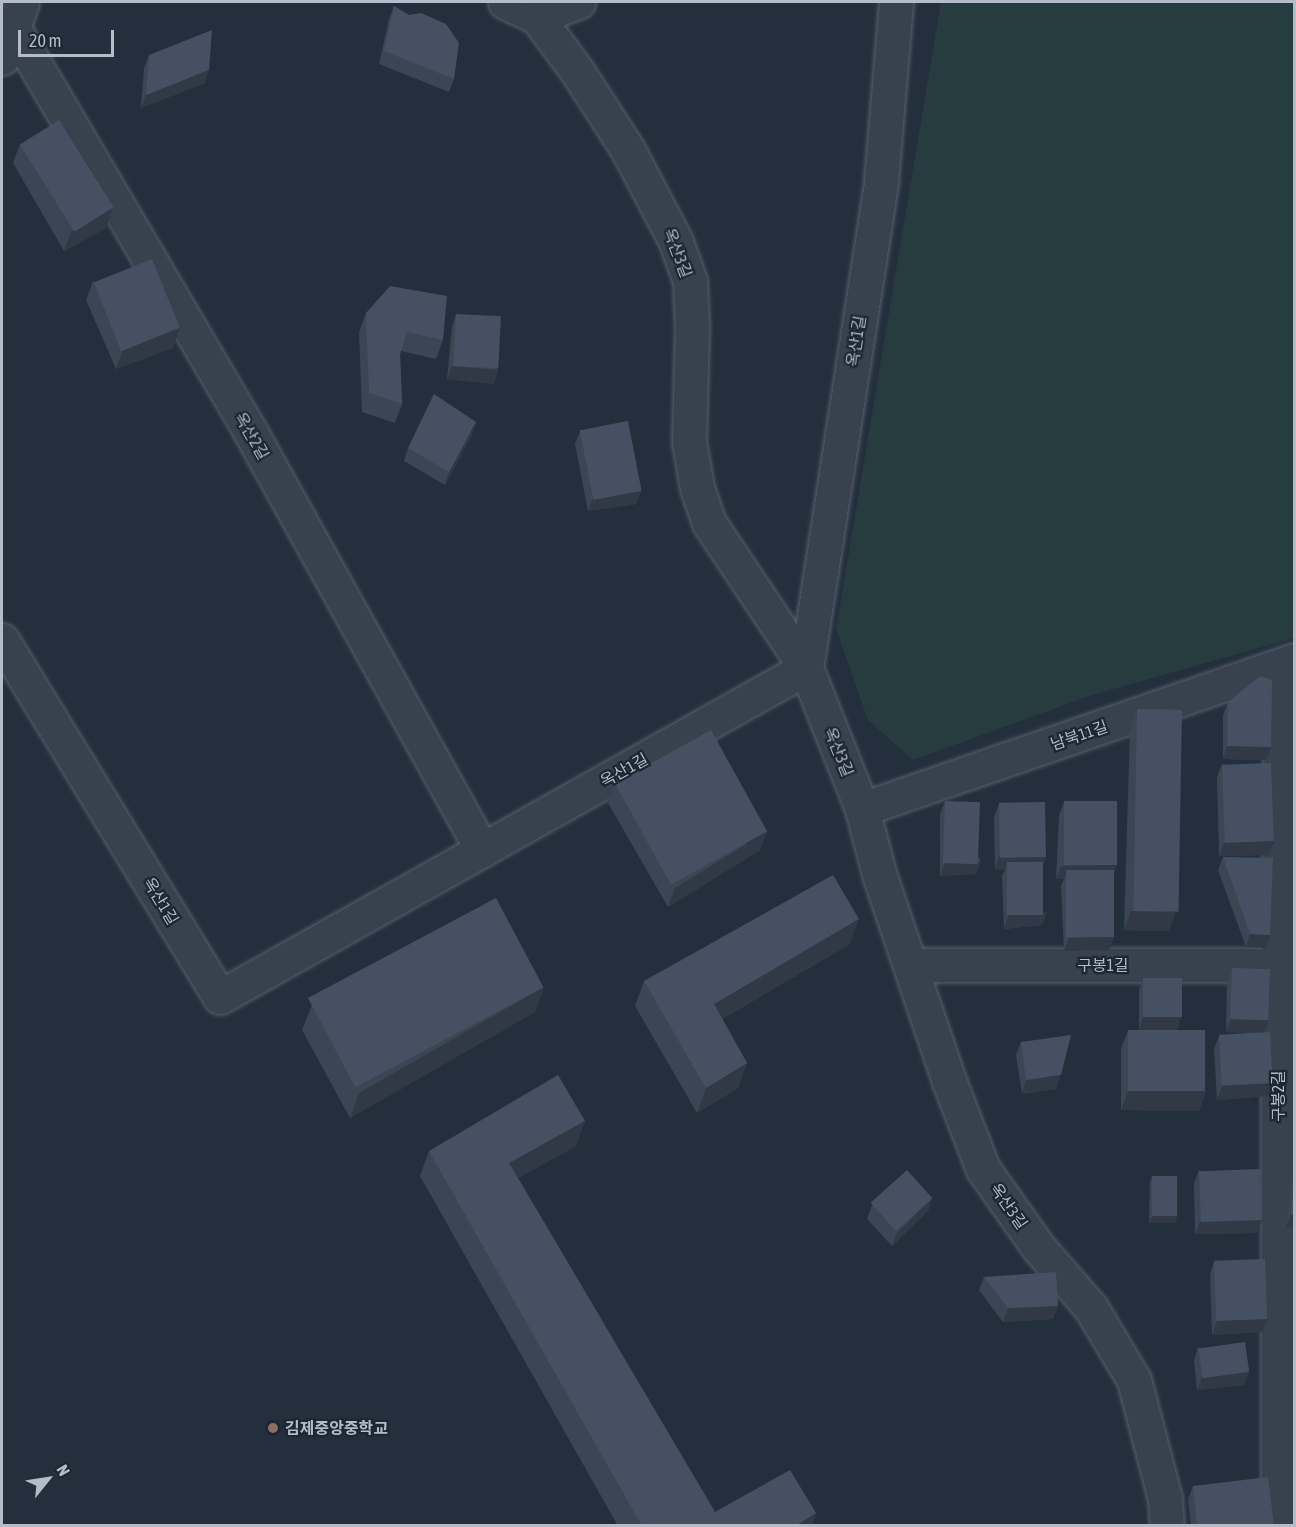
<!DOCTYPE html>
<html>
<head>
<meta charset="utf-8">
<style>
	body { margin:0 }
	#map { position:relative; width:1296px; height:1527px; overflow:hidden; background:#242f3e; font-family:"Asap Condensed","Noto Sans KR",sans-serif }
	div>[style] { position:absolute }
	.green>* { inset:0; background:#263c3f }
	.roads { filter:drop-shadow(0 0 2px #565f6c) drop-shadow(0 0 2px #565f6c) }
	.minor>* { height:33px; margin:-16.5px; padding:0 16.5px; transform-origin:16.5px; border-radius:16.5px; background:#38414e }
	.wall>* { inset:0; background:#3b4654 }
	.shaded-wall>* { inset:0; background:#303945 }
	.building>* { inset:0; background:#455162; transform-origin:0 0 }
	.dots>* { width:16px; height:16px; translate:-50% -50%; box-sizing:border-box; border:3px solid #1d2633; border-radius:50% }
	span { translate:-50% -50%; white-space:nowrap; text-align:center; line-height:1.15; -webkit-text-stroke:4.5px #1d2633; paint-order:stroke }
	.street-label { font-size:16px; color:#b4bcc9 }
	.poi-label { font-size:16px; color:#b4bcc9; font-weight:700 }
	.left { translate:0 -50%; text-align:left }
	.frame { position:absolute; inset:0; border:3px solid #b4bcc9; pointer-events:none }
	.north { position:absolute; left:18px; top:1449px; width:60px; height:60px; -webkit-text-stroke:4px #1d2633; paint-order:stroke; rotate:60deg; font-size:16px; font-weight:700; line-height:24px; text-align:center; color:#b4bcc9 }
	.north::after { content:''; display:block; margin:auto; width:21px; height:27px; background:#b4bcc9; clip-path:polygon(50% 0,100% 100%,50% 72%,0 100%) }
	.scale { position:absolute; left:18px; top:30px; width:96px; height:27px; box-sizing:border-box; border:3px solid #b4bcc9; border-top:0; padding-left:8px; font-size:18px; line-height:21px; white-space:nowrap; color:#b4bcc9; -webkit-text-stroke:4px #1d2633; paint-order:stroke }
</style>
</head>
<body>
<div id="map">
	<div class="green">
		<div style="clip-path:polygon(941px 2px,1294px 2px,1294px 638px,1092px 695px,913px 760px,868px 720px,836px 629px)"></div>
	</div>
	<div class="roads">
		<div class="minor">
			<div style="left:505px;top:2px;width:35px;rotate:25deg"></div>
			<div style="left:537px;top:17px;width:67px;rotate:53.5deg"></div>
			<div style="left:577px;top:71px;width:94px;rotate:57.2deg"></div>
			<div style="left:628px;top:150px;width:104px;rotate:62.4deg"></div>
			<div style="left:676px;top:242px;width:41px;rotate:70.3deg"></div>
			<div style="left:690px;top:281px;width:46px;rotate:87.5deg"></div>
			<div style="left:692px;top:327px;width:115px;rotate:91.5deg"></div>
			<div style="left:689px;top:442px;width:47px;rotate:80.1deg"></div>
			<div style="left:697px;top:488px;width:37px;rotate:71deg"></div>
			<div style="left:709px;top:523px;width:174px;rotate:56.2deg"></div>
			<div style="left:806px;top:668px;width:152px;rotate:68.3deg"></div>
			<div style="left:862px;top:809px;width:70px;rotate:75.2deg"></div>
			<div style="left:880px;top:877px;width:215px;rotate:71.3deg"></div>
			<div style="left:949px;top:1081px;width:94px;rotate:68.9deg"></div>
			<div style="left:983px;top:1169px;width:95px;rotate:54.8deg"></div>
			<div style="left:1038px;top:1247px;width:81px;rotate:49deg"></div>
			<div style="left:1091px;top:1308px;width:84px;rotate:59.2deg"></div>
			<div style="left:1134px;top:1380px;width:123px;rotate:75.4deg"></div>
			<div style="left:1165px;top:1499px;width:27px;rotate:86deg"></div>
			<div style="left:537px;top:17px;width:44px;rotate:-20.1deg"></div>
			<div style="left:13px;top:27px;width:471px;rotate:59.6deg"></div>
			<div style="left:251px;top:433px;width:477px;rotate:61deg"></div>
			<div style="left:2px;top:58px;width:59px;rotate:-70.3deg"></div>
			<div style="left:2px;top:640px;width:418px;rotate:58.6deg"></div>
			<div style="left:220px;top:997px;width:672px;rotate:-29.31deg"></div>
			<div style="left:806px;top:668px;width:493px;rotate:-81.2deg"></div>
			<div style="left:881px;top:181px;width:180px;rotate:-85.2deg"></div>
			<div style="left:862px;top:809px;width:457px;rotate:-19deg"></div>
			<div style="left:911px;top:965px;width:383px"></div>
			<div style="left:1278px;top:1526px;width:561px;rotate:-90deg"></div>
			<div style="left:1278px;top:965px;width:299px;rotate:-89.4deg"></div>
		</div>
	</div>
	<div class="wall">
		<div style="clip-path:polygon(394px 6px,454px 79px,449px 92px,379px 64px,389px 19px)"></div>
		<div style="clip-path:polygon(149px 55px,205px 83px,141px 108px,144px 68px)"></div>
		<div style="clip-path:polygon(20px 144px,106px 228px,64px 251px,13px 163px)"></div>
		<div style="clip-path:polygon(93px 281px,180px 328px,173px 348px,116px 369px,86px 300px)"></div>
		<div style="clip-path:polygon(366px 313px,443px 340px,436px 359px,401px 351px,400px 354px,402px 404px,395px 423px,362px 412px,359px 332px)"></div>
		<div style="clip-path:polygon(456px 314px,498px 370px,494px 384px,447px 379px,452px 327px)"></div>
		<div style="clip-path:polygon(580px 431px,641px 491px,636px 504px,588px 511px,575px 444px)"></div>
		<div style="clip-path:polygon(472px 435px,445px 485px,404px 461px,408px 448px)"></div>
		<div style="clip-path:polygon(1228px 702px,1271px 747px,1266px 760px,1223px 759px,1223px 715px)"></div>
		<div style="clip-path:polygon(1137px 709px,1169px 931px,1124px 930px,1130px 728px)"></div>
		<div style="clip-path:polygon(1222px 764px,1274px 841px,1269px 855px,1219px 856px,1217px 777px)"></div>
		<div style="clip-path:polygon(615px 783px,760px 850px,668px 907px,608px 803px)"></div>
		<div style="clip-path:polygon(945px 801px,981px 861px,976px 874px,940px 876px,940px 814px)"></div>
		<div style="clip-path:polygon(1064px 802px,1114px 874px,1114px 937px,1109px 950px,1064px 951px,1061px 886px,1064px 879px,1056px 879px,1059px 816px)"></div>
		<div style="clip-path:polygon(999px 804px,1046px 857px,1043px 865px,1042px 925px,1004px 929px,1002px 875px,1005px 870px,995px 869px,994px 817px)"></div>
		<div style="clip-path:polygon(1223px 857px,1266px 948px,1246px 947px,1218px 870px)"></div>
		<div style="clip-path:polygon(850px 944px,722px 1019px,747px 1063px,738px 1088px,697px 1113px,635px 1006px,644px 981px)"></div>
		<div style="clip-path:polygon(1232px 968px,1264px 1033px,1273px 1083px,1268px 1096px,1217px 1100px,1214px 1049px,1219px 1036px,1256px 1033px,1226px 1032px,1227px 982px)"></div>
		<div style="clip-path:polygon(1143px 978px,1181px 1017px,1177px 1030px,1139px 1030px,1139px 991px)"></div>
		<div style="clip-path:polygon(544px 987px,535px 1012px,350px 1118px,302px 1030px,312px 1005px)"></div>
		<div style="clip-path:polygon(1128px 1030px,1206px 1091px,1199px 1111px,1121px 1110px,1121px 1049px)"></div>
		<div style="clip-path:polygon(1021px 1042px,1056px 1089px,1022px 1094px,1016px 1055px)"></div>
		<div style="clip-path:polygon(576px 1146px,518px 1178px,715px 1512px,816px 1513px,812px 1526px,618px 1526px,420px 1176px,429px 1151px)"></div>
		<div style="clip-path:polygon(1199px 1170px,1262px 1220px,1257px 1233px,1195px 1234px,1194px 1183px)"></div>
		<div style="clip-path:polygon(1294px 1174px,1294px 1228px,1286px 1227px,1291px 1183px)"></div>
		<div style="clip-path:polygon(1152px 1176px,1177px 1216px,1175px 1223px,1149px 1223px,1150px 1182px)"></div>
		<div style="clip-path:polygon(932px 1198px,928px 1211px,892px 1246px,867px 1219px,872px 1205px)"></div>
		<div style="clip-path:polygon(1214px 1261px,1267px 1319px,1263px 1332px,1212px 1335px,1210px 1275px)"></div>
		<div style="clip-path:polygon(984px 1277px,1058px 1306px,1053px 1319px,1003px 1322px,979px 1290px)"></div>
		<div style="clip-path:polygon(1198px 1347px,1249px 1372px,1244px 1385px,1197px 1390px,1194px 1360px)"></div>
		<div style="clip-path:polygon(1193px 1486px,1274px 1526px,1191px 1526px,1188px 1499px)"></div>
	</div>
	<div class="shaded-wall">
		<div style="clip-path:polygon(209px 70px,205px 83px,141px 108px,146px 95px)"></div>
		<div style="clip-path:polygon(113px 208px,106px 228px,64px 251px,71px 232px)"></div>
		<div style="clip-path:polygon(180px 328px,173px 348px,116px 369px,123px 350px)"></div>
		<div style="clip-path:polygon(452px 366px,498px 370px,494px 384px,447px 379px)"></div>
		<div style="clip-path:polygon(476px 422px,472px 435px,445px 485px,449px 472px)"></div>
		<div style="clip-path:polygon(641px 491px,636px 504px,588px 511px,593px 498px)"></div>
		<div style="clip-path:polygon(1227px 746px,1271px 747px,1266px 760px,1223px 759px)"></div>
		<div style="clip-path:polygon(768px 831px,760px 850px,668px 907px,675px 888px)"></div>
		<div style="clip-path:polygon(1274px 841px,1269px 855px,1219px 856px,1224px 843px)"></div>
		<div style="clip-path:polygon(999px 856px,1046px 857px,1041px 871px,1007px 862px,1005px 870px,995px 869px)"></div>
		<div style="clip-path:polygon(981px 861px,976px 874px,940px 876px,945px 863px)"></div>
		<div style="clip-path:polygon(1117px 865px,1112px 879px,1066px 873px,1064px 879px,1056px 879px,1061px 866px)"></div>
		<div style="clip-path:polygon(1131px 911px,1176px 912px,1169px 931px,1124px 930px)"></div>
		<div style="clip-path:polygon(1047px 912px,1042px 925px,1004px 929px,1009px 915px)"></div>
		<div style="clip-path:polygon(859px 919px,850px 944px,704px 1029px,714px 1004px)"></div>
		<div style="clip-path:polygon(1250px 934px,1270px 935px,1266px 948px,1246px 947px)"></div>
		<div style="clip-path:polygon(1114px 937px,1109px 950px,1064px 951px,1069px 938px)"></div>
		<div style="clip-path:polygon(544px 987px,535px 1012px,350px 1118px,359px 1093px)"></div>
		<div style="clip-path:polygon(1143px 1017px,1181px 1017px,1177px 1030px,1139px 1030px)"></div>
		<div style="clip-path:polygon(1231px 1019px,1269px 1020px,1264px 1033px,1226px 1032px)"></div>
		<div style="clip-path:polygon(747px 1063px,738px 1088px,697px 1113px,706px 1088px)"></div>
		<div style="clip-path:polygon(1061px 1075px,1056px 1089px,1022px 1094px,1026px 1080px)"></div>
		<div style="clip-path:polygon(1273px 1083px,1268px 1096px,1217px 1100px,1222px 1086px)"></div>
		<div style="clip-path:polygon(1128px 1091px,1206px 1091px,1199px 1111px,1121px 1110px)"></div>
		<div style="clip-path:polygon(585px 1121px,576px 1146px,499px 1188px,509px 1163px)"></div>
		<div style="clip-path:polygon(932px 1198px,928px 1211px,892px 1246px,897px 1233px)"></div>
		<div style="clip-path:polygon(1291px 1214px,1294px 1215px,1294px 1228px,1286px 1227px)"></div>
		<div style="clip-path:polygon(1152px 1216px,1177px 1216px,1175px 1223px,1149px 1223px)"></div>
		<div style="clip-path:polygon(1262px 1220px,1257px 1233px,1195px 1234px,1200px 1221px)"></div>
		<div style="clip-path:polygon(1058px 1306px,1053px 1319px,1003px 1322px,1008px 1308px)"></div>
		<div style="clip-path:polygon(1267px 1319px,1263px 1332px,1212px 1335px,1217px 1321px)"></div>
		<div style="clip-path:polygon(1249px 1372px,1244px 1385px,1197px 1390px,1202px 1377px)"></div>
		<div style="clip-path:polygon(816px 1513px,812px 1526px,795px 1526px)"></div>
	</div>
	<div class="building">
		<div style="clip-path:polygon(394px 6px,409px 15px,421px 13px,446px 24px,459px 43px,454px 79px,384px 51px)"></div>
		<div style="clip-path:polygon(212px 30px,209px 70px,146px 95px,149px 55px)"></div>
		<div style="left:59px;top:120px;width:103px;height:46px;rotate:58deg"></div>
		<div style="left:152px;top:259px;width:74px;height:63px;rotate:68deg"></div>
		<div style="clip-path:polygon(390px 286px,447px 296px,443px 340px,407px 332px,400px 354px,402px 404px,369px 393px,366px 313px)"></div>
		<div style="left:456px;top:314px;width:45px;height:52px;rotate:3deg"></div>
		<div style="clip-path:polygon(434px 394px,476px 422px,449px 472px,408px 448px)"></div>
		<div style="left:628px;top:421px;width:71px;height:49px;rotate:79deg"></div>
		<div style="clip-path:polygon(1260px 676px,1272px 680px,1271px 747px,1227px 746px,1228px 702px)"></div>
		<div style="left:1137px;top:709px;width:45px;height:202px;rotate:1deg"></div>
		<div style="left:711px;top:730px;width:116px;height:110px;rotate:61deg"></div>
		<div style="left:1271px;top:763px;width:78px;height:49px;rotate:88deg"></div>
		<div style="left:945px;top:801px;width:35px;height:62px;rotate:2deg"></div>
		<div style="left:1117px;top:801px;width:64px;height:53px;rotate:90deg"></div>
		<div style="left:1045px;top:802px;width:55px;height:46px;rotate:89deg"></div>
		<div style="clip-path:polygon(1223px 857px,1273px 858px,1270px 935px,1250px 934px)"></div>
		<div style="left:1007px;top:862px;width:36px;height:53px"></div>
		<div style="left:1114px;top:870px;width:67px;height:48px;rotate:90deg"></div>
		<div style="clip-path:polygon(833px 875px,859px 919px,714px 1004px,747px 1063px,706px 1088px,644px 981px)"></div>
		<div style="left:496px;top:898px;width:101px;height:213px;rotate:62deg"></div>
		<div style="left:1232px;top:968px;width:38px;height:51px;rotate:2deg"></div>
		<div style="left:1143px;top:978px;width:39px;height:39px"></div>
		<div style="left:1128px;top:1030px;width:77px;height:61px"></div>
		<div style="left:1270px;top:1032px;width:51px;height:51px;rotate:87deg"></div>
		<div style="clip-path:polygon(1071px 1035px,1061px 1075px,1026px 1080px,1021px 1042px)"></div>
		<div style="clip-path:polygon(558px 1075px,585px 1121px,509px 1163px,715px 1512px,790px 1470px,816px 1513px,795px 1526px,642px 1526px,429px 1151px)"></div>
		<div style="left:1260px;top:1169px;width:51px;height:61px;rotate:88deg"></div>
		<div style="left:907px;top:1170px;width:38px;height:49px;rotate:48deg"></div>
		<div style="left:1152px;top:1176px;width:25px;height:40px"></div>
		<div style="clip-path:polygon(1294px 1182px,1294px 1215px,1291px 1214px)"></div>
		<div style="left:1265px;top:1259px;width:60px;height:51px;rotate:88deg"></div>
		<div style="clip-path:polygon(1056px 1272px,1058px 1306px,1008px 1308px,984px 1277px)"></div>
		<div style="left:1245px;top:1342px;width:30px;height:47px;rotate:82deg"></div>
		<div style="clip-path:polygon(1268px 1477px,1274px 1526px,1197px 1526px,1193px 1486px)"></div>
	</div>
	<div class="dots">
		<div style="left:273px;top:1428px;background:#8d6e63"></div>
	</div>
	<div class="street-label">
		<span style="left:678px;top:253px;rotate:69deg">옥산3길</span>
		<span style="left:856px;top:341px;rotate:-81deg">옥산1길</span>
		<span style="left:252px;top:436px;rotate:60deg">옥산2길</span>
		<span style="left:1079px;top:735px;rotate:-19deg">남북11길</span>
		<span style="left:839px;top:752px;rotate:68deg">옥산3길</span>
		<span style="left:624px;top:770px;rotate:-29deg">옥산1길</span>
		<span style="left:161px;top:901px;rotate:59deg">옥산1길</span>
		<span style="left:1103px;top:965px">구봉1길</span>
		<span style="left:1278px;top:1096px;rotate:-90deg">구봉2길</span>
		<span style="left:1009px;top:1206px;rotate:55deg">옥산3길</span>
	</div>
	<div class="poi-label">
		<span class="left" style="left:285px;top:1428px">김제중앙중학교</span>
	</div>
	<div class="frame"></div>
	<div class="north">N</div>
	<div class="scale">20 m</div>
</div>
</body>
</html>
